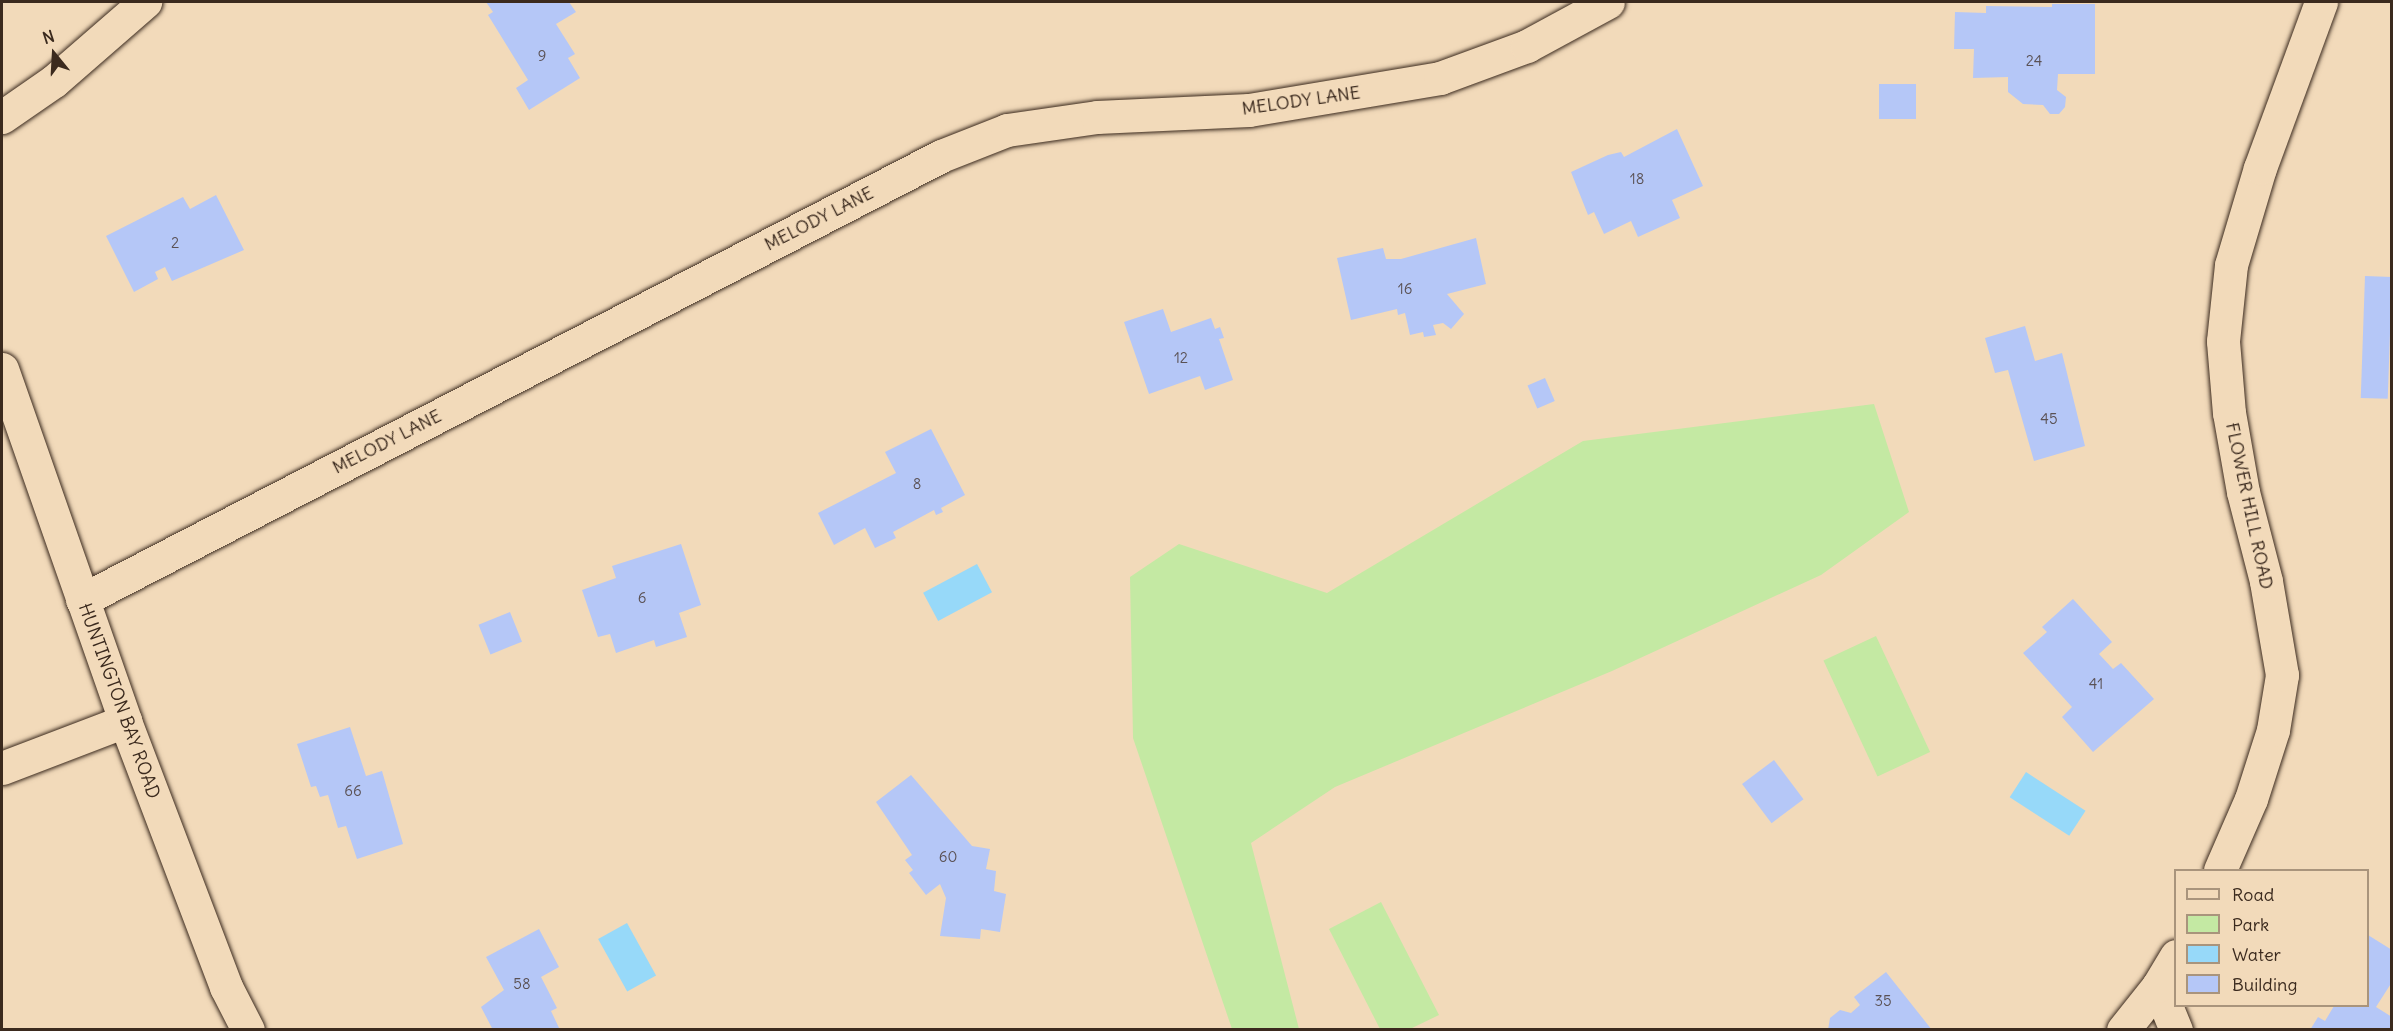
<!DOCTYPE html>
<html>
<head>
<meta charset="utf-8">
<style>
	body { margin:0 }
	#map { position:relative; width:2393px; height:1031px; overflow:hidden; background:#f2daba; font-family:Delius,sans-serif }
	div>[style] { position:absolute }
	.green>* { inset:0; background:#c4e9a3; transform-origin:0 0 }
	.water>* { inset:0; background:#97d9f9; transform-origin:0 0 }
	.building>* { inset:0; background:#b5c7f7; transform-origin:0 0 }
	.roads { filter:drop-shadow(0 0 2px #3b2a1e) drop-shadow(0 0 2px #3b2a1e) }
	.street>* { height:33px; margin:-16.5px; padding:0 16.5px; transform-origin:16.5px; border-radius:16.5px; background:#f2daba }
	.secondary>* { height:33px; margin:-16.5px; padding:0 16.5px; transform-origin:16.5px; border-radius:16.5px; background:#f2daba }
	span { translate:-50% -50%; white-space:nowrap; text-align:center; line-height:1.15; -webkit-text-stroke:5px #f2daba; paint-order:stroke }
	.number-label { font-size:15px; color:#5a5154 }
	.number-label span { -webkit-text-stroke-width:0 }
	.street-label { font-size:18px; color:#3b2a1e }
	.frame { position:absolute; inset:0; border:3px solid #3b2a1e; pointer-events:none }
	.legend { position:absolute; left:2174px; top:869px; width:195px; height:138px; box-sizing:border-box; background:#f2daba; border:2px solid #a9947c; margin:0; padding:8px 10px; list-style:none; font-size:18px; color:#3b2a1e }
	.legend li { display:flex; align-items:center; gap:12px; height:30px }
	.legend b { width:30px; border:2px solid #a9947c }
	.north { position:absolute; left:24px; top:24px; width:60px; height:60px; -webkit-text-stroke:4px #f2daba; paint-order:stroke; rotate:342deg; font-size:16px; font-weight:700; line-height:24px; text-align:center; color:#3b2a1e }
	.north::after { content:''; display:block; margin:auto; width:21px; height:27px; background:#3b2a1e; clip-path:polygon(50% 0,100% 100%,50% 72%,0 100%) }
</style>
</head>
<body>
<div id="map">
	<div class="green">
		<div style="clip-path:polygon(1874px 404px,1909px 512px,1821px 575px,1612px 671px,1335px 787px,1251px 843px,1299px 1029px,1232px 1029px,1133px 738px,1130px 577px,1179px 544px,1327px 593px,1583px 441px)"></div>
		<div style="left:1876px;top:636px;width:128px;height:58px;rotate:65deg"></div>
		<div style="clip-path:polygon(1381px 902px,1439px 1015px,1410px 1029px,1380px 1029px,1329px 929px)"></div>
	</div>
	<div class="water">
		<div style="left:977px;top:564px;width:32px;height:61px;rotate:62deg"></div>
		<div style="left:2026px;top:772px;width:71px;height:30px;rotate:33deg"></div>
		<div style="left:627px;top:923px;width:60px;height:33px;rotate:61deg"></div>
	</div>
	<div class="building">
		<div style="clip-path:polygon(486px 2px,569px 2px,576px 12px,556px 24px,575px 54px,568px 58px,580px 78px,529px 110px,516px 88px,528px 80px,488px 15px,493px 12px)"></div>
		<div style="clip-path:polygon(2052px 4px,2095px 4px,2095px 74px,2058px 74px,2057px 90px,2066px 97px,2065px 107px,2059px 114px,2050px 114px,2043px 105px,2023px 104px,2008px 92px,2008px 77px,1973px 78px,1974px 49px,1954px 49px,1955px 12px,1986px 13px,1986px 6px,2052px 7px)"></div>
		<div style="left:1879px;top:84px;width:37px;height:35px"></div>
		<div style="clip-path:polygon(1677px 129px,1703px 186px,1672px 200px,1680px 218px,1638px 237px,1631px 221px,1604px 234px,1594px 212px,1588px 215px,1571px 172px,1608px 155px,1621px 152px,1624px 157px)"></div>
		<div style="clip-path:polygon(216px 195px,244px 250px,172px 281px,165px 267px,155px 272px,158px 279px,134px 292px,106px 236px,183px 197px,190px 209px)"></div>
		<div style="clip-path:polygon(1476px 238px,1486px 284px,1447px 294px,1464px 314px,1451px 329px,1443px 323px,1433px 325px,1436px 335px,1424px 337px,1423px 332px,1410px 335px,1405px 313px,1398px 315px,1397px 309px,1351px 320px,1337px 258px,1383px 248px,1386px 259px,1401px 259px)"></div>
		<div style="left:2365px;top:276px;width:27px;height:122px;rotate:2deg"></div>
		<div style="clip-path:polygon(1163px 309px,1171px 332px,1211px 318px,1215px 329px,1220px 327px,1224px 338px,1219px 339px,1233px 380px,1205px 390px,1200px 376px,1149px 394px,1124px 322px)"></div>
		<div style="clip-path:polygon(2025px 326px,2035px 361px,2062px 353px,2085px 446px,2034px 461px,2008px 370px,1995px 373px,1985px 338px)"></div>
		<div style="left:1545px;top:378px;width:25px;height:19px;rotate:67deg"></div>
		<div style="clip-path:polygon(931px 429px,965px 495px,941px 508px,943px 512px,936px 515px,934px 510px,893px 532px,896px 538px,875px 548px,865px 528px,834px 545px,818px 513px,896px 473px,885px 452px)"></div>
		<div style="clip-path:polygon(681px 544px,701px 605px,679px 613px,687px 637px,656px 647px,654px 640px,616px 653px,610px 634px,598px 637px,582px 590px,616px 578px,612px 566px)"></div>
		<div style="clip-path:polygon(2073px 599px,2112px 642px,2099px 654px,2113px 669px,2121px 663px,2154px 699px,2093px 752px,2062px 717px,2072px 707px,2023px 653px,2047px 632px,2042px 627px)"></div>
		<div style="left:510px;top:612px;width:32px;height:34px;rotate:68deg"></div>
		<div style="clip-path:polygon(350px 727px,366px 776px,382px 771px,403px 844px,357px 859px,346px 826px,338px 828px,328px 795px,320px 797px,316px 786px,311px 787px,297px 744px)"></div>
		<div style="left:1774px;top:760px;width:49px;height:40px;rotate:53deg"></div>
		<div style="clip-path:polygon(911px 775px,972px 846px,990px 849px,986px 869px,996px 871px,994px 891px,1006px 894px,1000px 932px,981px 929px,980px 939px,940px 936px,946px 898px,940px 884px,926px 895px,909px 873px,913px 870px,905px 860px,912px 855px,876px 802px)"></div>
		<div style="clip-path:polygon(539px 929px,559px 967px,541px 977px,557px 1008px,551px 1011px,560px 1030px,493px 1030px,481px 1007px,504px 990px,486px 957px)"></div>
		<div style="clip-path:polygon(2368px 935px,2392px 950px,2392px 982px,2376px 1007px,2392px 1017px,2392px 1030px,2310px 1030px,2318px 1017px,2325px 1021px,2334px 1006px,2368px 1006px)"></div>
		<div style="clip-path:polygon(1886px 972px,1932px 1030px,1828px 1030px,1830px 1018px,1840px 1010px,1851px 1013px,1860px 1005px,1854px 997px)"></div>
	</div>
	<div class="roads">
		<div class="street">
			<div style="left:2px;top:117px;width:63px;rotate:-34.7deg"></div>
			<div style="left:54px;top:81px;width:121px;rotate:-41deg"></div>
			<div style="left:82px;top:600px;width:967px;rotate:-27.33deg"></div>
			<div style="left:941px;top:156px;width:71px;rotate:-21.5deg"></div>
			<div style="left:1007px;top:130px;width:91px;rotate:-8.2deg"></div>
			<div style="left:1097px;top:117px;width:152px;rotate:-2.6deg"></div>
			<div style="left:1249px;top:110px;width:194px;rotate:-9.5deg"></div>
			<div style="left:1440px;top:78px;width:93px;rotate:-20.2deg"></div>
			<div style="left:1527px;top:46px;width:92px;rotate:-28.5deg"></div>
			<div style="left:2px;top:768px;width:132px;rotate:-20.9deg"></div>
			<div style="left:2220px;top:870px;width:77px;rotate:-66.4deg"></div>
			<div style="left:2251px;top:799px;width:72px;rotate:-72.3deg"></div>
			<div style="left:2273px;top:730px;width:56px;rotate:-80.7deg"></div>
			<div style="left:2282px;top:675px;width:95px;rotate:-99.7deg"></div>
			<div style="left:2266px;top:581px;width:92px;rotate:-104.5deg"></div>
			<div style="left:2243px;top:492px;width:80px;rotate:-100deg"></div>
			<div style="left:2229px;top:413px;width:72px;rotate:-94.8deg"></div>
			<div style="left:2223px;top:341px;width:76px;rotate:-84deg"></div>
			<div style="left:2231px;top:265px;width:101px;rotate:-73.4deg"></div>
			<div style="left:2260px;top:168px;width:177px;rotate:-69.8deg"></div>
			<div style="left:2158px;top:986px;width:48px;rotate:67.8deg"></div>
			<div style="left:2123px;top:1030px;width:56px;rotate:-51.5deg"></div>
			<div style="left:2158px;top:986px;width:35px;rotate:-59deg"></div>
		</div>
		<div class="secondary">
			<div style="left:2px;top:369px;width:373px;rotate:70.7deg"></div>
			<div style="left:125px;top:721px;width:285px;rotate:69.2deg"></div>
			<div style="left:226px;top:987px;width:48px;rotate:62.9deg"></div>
		</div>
	</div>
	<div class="number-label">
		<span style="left:542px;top:56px">9</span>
		<span style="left:2034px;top:61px">24</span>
		<span style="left:1637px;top:179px">18</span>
		<span style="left:175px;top:243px">2</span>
		<span style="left:1405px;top:289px">16</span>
		<span style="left:1181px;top:358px">12</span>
		<span style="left:2049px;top:419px">45</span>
		<span style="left:917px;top:484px">8</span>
		<span style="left:642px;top:598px">6</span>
		<span style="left:2096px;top:684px">41</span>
		<span style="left:353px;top:791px">66</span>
		<span style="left:948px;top:857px">60</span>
		<span style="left:522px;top:984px">58</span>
		<span style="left:1883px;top:1001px">35</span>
	</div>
	<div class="street-label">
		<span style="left:1301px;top:101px;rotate:-8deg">MELODY LANE</span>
		<span style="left:819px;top:219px;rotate:-27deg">MELODY LANE</span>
		<span style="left:387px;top:442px;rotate:-27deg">MELODY LANE</span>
		<span style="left:2249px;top:506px;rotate:78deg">FLOWER HILL ROAD</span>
		<span style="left:119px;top:701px;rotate:70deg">HUNTINGTON BAY ROAD</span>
	</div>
	<div class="frame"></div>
	<ul class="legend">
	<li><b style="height:8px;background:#f2daba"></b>Road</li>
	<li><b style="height:16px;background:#c4e9a3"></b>Park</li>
	<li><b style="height:16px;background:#97d9f9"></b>Water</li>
	<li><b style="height:16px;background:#b5c7f7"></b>Building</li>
	</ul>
	<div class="north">N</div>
</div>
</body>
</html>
